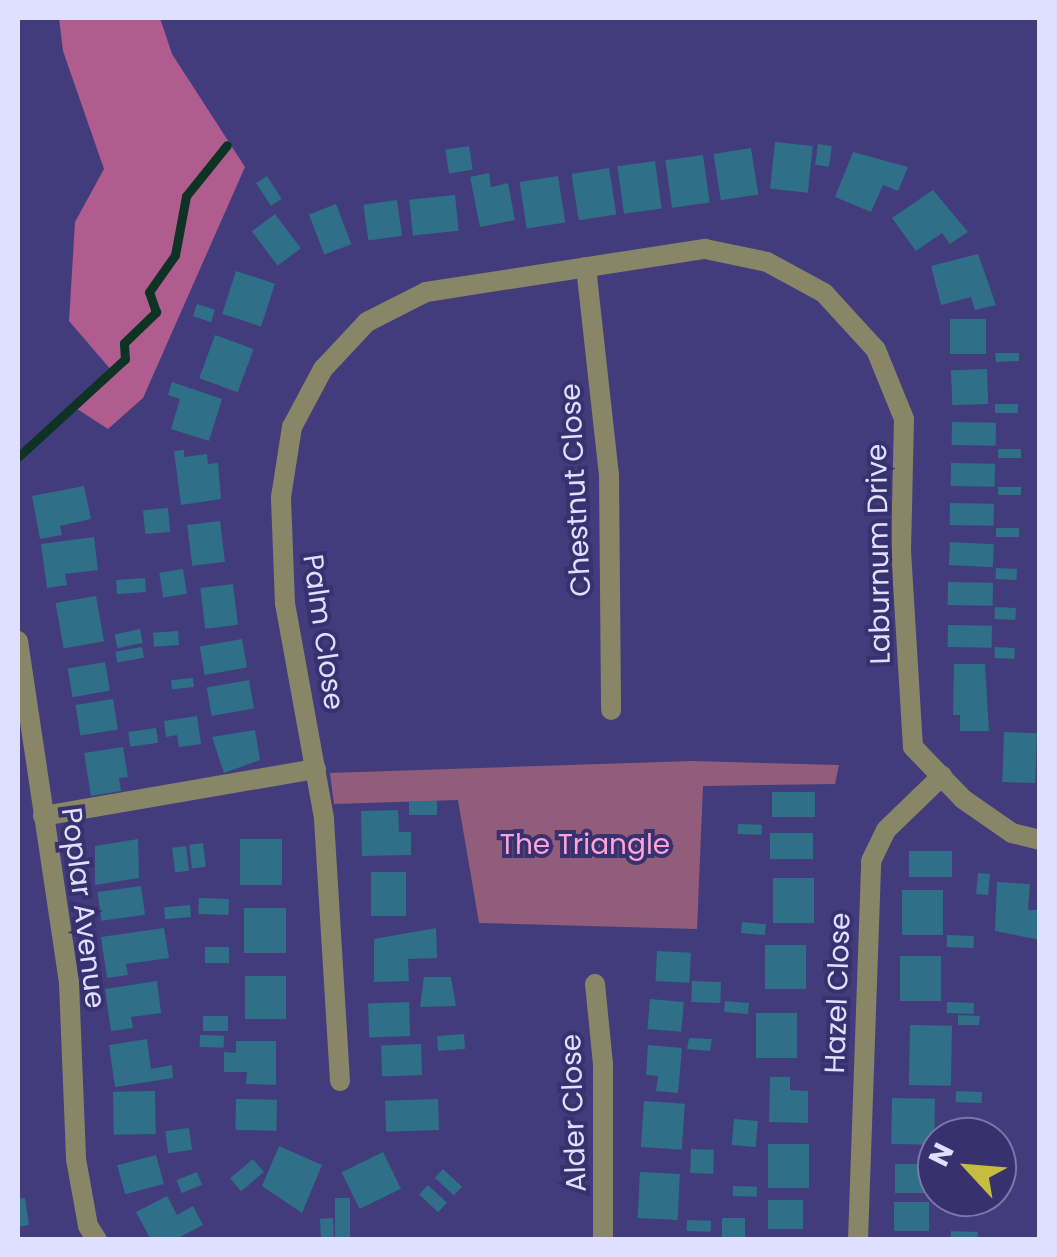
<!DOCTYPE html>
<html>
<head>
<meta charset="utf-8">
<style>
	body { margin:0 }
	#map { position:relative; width:1057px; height:1257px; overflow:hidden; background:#423c7c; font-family:Poppins,sans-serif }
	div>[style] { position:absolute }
	.green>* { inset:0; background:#925d7b }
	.forest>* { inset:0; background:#b05c8e }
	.stream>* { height:9px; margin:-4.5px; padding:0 4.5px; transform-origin:4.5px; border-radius:4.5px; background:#0e3325 }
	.building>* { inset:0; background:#2f6f87; transform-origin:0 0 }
	.street>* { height:20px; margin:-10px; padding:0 10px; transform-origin:10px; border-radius:10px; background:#888666 }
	span { translate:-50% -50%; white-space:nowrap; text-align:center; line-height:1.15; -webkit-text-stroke:8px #38316f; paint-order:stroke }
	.street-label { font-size:28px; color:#dfe0ff }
	.park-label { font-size:28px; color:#fda3d6 }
	.frame { position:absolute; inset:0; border:20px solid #dfe0ff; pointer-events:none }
	.north { position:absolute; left:917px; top:1117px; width:100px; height:100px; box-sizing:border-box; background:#38316f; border:2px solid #7b77a9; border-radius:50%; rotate:296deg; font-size:28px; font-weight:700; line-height:40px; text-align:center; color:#dfe0ff }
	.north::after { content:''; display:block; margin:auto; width:35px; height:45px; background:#c6bc3d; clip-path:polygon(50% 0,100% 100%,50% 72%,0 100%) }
</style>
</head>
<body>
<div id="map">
	<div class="green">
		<div style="clip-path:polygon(692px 761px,839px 765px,835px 784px,703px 786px,697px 929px,479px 923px,458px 800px,334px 804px,330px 773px)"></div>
	</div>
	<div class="forest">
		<div style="clip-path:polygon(59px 18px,160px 18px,172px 54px,245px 167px,143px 398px,108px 429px,74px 407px,112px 371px,69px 321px,75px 222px,104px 169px,63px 51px)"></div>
	</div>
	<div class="stream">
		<div style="left:18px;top:457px;width:145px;rotate:-42.5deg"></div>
		<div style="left:125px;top:359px;width:16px;rotate:-94deg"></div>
		<div style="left:124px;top:343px;width:45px;rotate:-44.1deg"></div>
		<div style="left:156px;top:312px;width:21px;rotate:-109deg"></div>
		<div style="left:149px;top:292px;width:45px;rotate:-54.9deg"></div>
		<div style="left:175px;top:255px;width:60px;rotate:-79.4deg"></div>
		<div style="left:186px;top:196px;width:65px;rotate:-51.2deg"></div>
	</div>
	<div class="building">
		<div style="left:775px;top:142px;width:38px;height:47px;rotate:6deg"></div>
		<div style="left:818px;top:144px;width:14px;height:21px;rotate:8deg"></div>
		<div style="left:469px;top:146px;width:24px;height:24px;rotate:81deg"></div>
		<div style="left:751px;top:148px;width:47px;height:38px;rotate:81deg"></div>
		<div style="clip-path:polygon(853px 152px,908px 167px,898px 191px,883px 185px,871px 212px,835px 197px)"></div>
		<div style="left:703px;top:155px;width:48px;height:38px;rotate:82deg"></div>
		<div style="left:655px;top:161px;width:48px;height:38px;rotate:82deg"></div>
		<div style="left:609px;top:168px;width:47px;height:38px;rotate:81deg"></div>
		<div style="clip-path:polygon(489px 173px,491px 187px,508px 183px,515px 220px,480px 227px,470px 177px)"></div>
		<div style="left:267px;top:176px;width:27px;height:13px;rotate:57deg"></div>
		<div style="left:558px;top:176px;width:47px;height:39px;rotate:81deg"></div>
		<div style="clip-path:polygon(933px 190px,968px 232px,950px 244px,942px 233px,916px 251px,892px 218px)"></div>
		<div style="left:455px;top:195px;width:36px;height:46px;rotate:84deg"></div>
		<div style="left:397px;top:200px;width:36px;height:34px;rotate:82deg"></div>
		<div style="left:336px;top:204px;width:43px;height:29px;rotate:69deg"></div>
		<div style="left:275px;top:214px;width:43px;height:29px;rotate:53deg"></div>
		<div style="clip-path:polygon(978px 254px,996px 305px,975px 310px,971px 297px,941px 305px,931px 266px)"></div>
		<div style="left:236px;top:271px;width:41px;height:45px;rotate:18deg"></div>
		<div style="left:197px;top:304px;width:19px;height:13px;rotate:18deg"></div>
		<div style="left:986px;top:319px;width:35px;height:36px;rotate:90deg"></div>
		<div style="left:215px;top:335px;width:41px;height:46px;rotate:20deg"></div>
		<div style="clip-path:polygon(995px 353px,1019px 353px,1019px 361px,996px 362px)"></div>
		<div style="left:987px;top:369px;width:35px;height:36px;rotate:88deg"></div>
		<div style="clip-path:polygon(172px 382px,222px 399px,209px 441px,171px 429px,180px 399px,168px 395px)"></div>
		<div style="left:1018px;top:404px;width:9px;height:23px;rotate:90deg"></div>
		<div style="left:952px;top:422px;width:44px;height:23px;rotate:1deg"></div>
		<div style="left:1021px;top:449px;width:9px;height:23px;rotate:90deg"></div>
		<div style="clip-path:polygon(184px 450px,184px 457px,207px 454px,208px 464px,218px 463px,221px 499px,181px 505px,174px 451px)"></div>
		<div style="left:951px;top:463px;width:44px;height:23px;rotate:1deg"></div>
		<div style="clip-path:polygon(84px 486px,91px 519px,60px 526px,62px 535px,40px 539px,32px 496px)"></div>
		<div style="left:998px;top:487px;width:23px;height:8px"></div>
		<div style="left:950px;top:503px;width:44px;height:22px;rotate:1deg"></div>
		<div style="left:168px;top:508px;width:24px;height:25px;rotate:85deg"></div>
		<div style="left:220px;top:521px;width:41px;height:33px;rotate:83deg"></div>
		<div style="left:996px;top:528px;width:23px;height:9px"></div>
		<div style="clip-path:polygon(94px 537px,98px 570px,65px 574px,67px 585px,47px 588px,41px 544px)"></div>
		<div style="left:950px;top:542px;width:44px;height:23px;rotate:3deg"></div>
		<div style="left:996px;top:568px;width:21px;height:11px;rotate:3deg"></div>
		<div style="left:183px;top:569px;width:25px;height:24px;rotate:81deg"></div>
		<div style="left:145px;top:578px;width:14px;height:29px;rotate:86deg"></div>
		<div style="left:948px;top:582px;width:45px;height:23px;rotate:1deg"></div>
		<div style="left:233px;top:584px;width:41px;height:33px;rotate:83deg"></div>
		<div style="left:96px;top:596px;width:46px;height:41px;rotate:80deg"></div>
		<div style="left:995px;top:607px;width:21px;height:12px;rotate:3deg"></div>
		<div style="left:948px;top:625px;width:44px;height:22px;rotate:1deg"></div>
		<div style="left:140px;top:629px;width:14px;height:26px;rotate:78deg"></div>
		<div style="left:178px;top:631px;width:14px;height:25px;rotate:86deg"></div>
		<div style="left:242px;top:639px;width:29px;height:43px;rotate:80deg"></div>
		<div style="left:142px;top:647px;width:11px;height:27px;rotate:80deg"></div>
		<div style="left:995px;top:647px;width:20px;height:11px;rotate:3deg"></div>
		<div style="left:105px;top:662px;width:29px;height:38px;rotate:80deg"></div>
		<div style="clip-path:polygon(954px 664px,985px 664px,989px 731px,960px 731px,960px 715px,953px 715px)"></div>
		<div style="left:193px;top:678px;width:9px;height:22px;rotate:84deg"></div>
		<div style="left:249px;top:680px;width:29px;height:43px;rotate:80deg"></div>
		<div style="left:113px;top:699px;width:31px;height:38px;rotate:81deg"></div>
		<div style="clip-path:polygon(197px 716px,201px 744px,179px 747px,177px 735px,166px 737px,164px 721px)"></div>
		<div style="left:156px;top:728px;width:15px;height:28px;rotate:82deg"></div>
		<div style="clip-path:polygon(255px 730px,260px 760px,224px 773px,212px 737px)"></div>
		<div style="left:1004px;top:732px;width:33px;height:50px;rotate:2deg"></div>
		<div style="clip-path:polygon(123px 747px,128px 777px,119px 778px,121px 791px,91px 796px,84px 753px)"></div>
		<div style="left:772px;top:792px;width:43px;height:25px"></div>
		<div style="left:409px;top:801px;width:28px;height:14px"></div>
		<div style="clip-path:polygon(398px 810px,399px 832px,411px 832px,411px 855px,362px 856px,361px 811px)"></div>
		<div style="left:738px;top:824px;width:24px;height:10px;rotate:2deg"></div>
		<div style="left:770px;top:833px;width:43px;height:26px"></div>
		<div style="clip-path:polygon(138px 839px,139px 878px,95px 885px,95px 846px)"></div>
		<div style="left:240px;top:839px;width:42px;height:46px"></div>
		<div style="left:203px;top:843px;width:24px;height:14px;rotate:83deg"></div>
		<div style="left:186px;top:846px;width:25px;height:14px;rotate:83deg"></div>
		<div style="left:909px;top:851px;width:43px;height:26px"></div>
		<div style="left:371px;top:872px;width:35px;height:44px"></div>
		<div style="left:978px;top:873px;width:12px;height:21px;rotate:5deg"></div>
		<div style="left:773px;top:878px;width:41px;height:45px"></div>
		<div style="clip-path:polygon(997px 882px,1030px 884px,1028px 910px,1040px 910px,1040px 940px,995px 931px)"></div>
		<div style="left:141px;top:886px;width:29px;height:44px;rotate:82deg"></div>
		<div style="left:902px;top:890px;width:41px;height:45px"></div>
		<div style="left:199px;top:898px;width:30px;height:16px;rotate:2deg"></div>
		<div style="left:190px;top:905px;width:12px;height:26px;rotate:85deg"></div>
		<div style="left:244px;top:908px;width:42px;height:45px"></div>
		<div style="left:742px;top:922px;width:24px;height:11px;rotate:5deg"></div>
		<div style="clip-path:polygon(164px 928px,169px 958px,126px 964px,128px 975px,107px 978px,101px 937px)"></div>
		<div style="clip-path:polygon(436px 928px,437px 958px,408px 959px,409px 981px,374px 982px,374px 939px)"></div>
		<div style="left:947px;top:935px;width:27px;height:12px;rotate:2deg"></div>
		<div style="left:765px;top:945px;width:41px;height:44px"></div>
		<div style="left:205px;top:947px;width:24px;height:16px"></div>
		<div style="left:657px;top:951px;width:34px;height:30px;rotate:3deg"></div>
		<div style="left:941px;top:956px;width:45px;height:41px;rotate:90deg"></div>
		<div style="left:245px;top:976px;width:41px;height:43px"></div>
		<div style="clip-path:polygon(424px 977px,451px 977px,456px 1006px,420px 1007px)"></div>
		<div style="clip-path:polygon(157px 981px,161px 1013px,131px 1017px,133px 1028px,111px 1031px,105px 989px)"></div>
		<div style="left:692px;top:981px;width:29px;height:21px;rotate:2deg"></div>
		<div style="left:650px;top:999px;width:34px;height:30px;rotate:5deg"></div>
		<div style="left:725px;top:1001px;width:24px;height:11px;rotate:5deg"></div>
		<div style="left:409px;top:1002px;width:34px;height:41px;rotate:88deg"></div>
		<div style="left:947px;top:1002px;width:27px;height:11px;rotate:2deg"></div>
		<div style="left:756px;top:1013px;width:41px;height:45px"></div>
		<div style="clip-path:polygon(958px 1015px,980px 1016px,979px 1025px,958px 1025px)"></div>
		<div style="left:203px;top:1016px;width:25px;height:15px"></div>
		<div style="left:910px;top:1025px;width:42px;height:60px;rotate:1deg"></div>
		<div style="left:464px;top:1034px;width:15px;height:27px;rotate:86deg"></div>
		<div style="left:200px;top:1035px;width:24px;height:12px;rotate:2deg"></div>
		<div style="clip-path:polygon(689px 1038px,712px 1039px,710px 1051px,687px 1049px)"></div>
		<div style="clip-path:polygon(147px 1039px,151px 1069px,172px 1065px,173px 1078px,115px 1087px,109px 1045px)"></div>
		<div style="clip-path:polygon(236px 1041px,276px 1041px,276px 1085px,246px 1084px,247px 1072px,224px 1072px,224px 1052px,236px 1053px)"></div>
		<div style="left:421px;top:1044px;width:31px;height:40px;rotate:88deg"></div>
		<div style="clip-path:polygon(648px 1045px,682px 1048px,678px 1093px,656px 1091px,658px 1076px,646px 1075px)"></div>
		<div style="clip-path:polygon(770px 1077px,790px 1077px,790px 1090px,808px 1091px,808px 1123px,769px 1122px)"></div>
		<div style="left:155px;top:1091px;width:43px;height:42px;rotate:89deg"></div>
		<div style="left:956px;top:1091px;width:26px;height:11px;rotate:2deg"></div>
		<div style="left:892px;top:1098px;width:43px;height:46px;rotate:1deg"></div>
		<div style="left:236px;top:1099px;width:41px;height:31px;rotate:1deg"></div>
		<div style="left:438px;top:1099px;width:31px;height:53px;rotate:88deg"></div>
		<div style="left:644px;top:1101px;width:41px;height:46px;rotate:4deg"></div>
		<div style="left:734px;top:1119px;width:24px;height:26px;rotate:5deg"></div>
		<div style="left:189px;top:1128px;width:22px;height:24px;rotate:82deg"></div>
		<div style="left:768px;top:1144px;width:41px;height:44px"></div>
		<div style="clip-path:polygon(279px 1146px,322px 1165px,302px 1213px,262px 1186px)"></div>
		<div style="left:691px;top:1149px;width:23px;height:24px;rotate:2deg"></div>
		<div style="left:383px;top:1152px;width:41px;height:46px;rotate:64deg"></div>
		<div style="left:156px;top:1155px;width:30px;height:40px;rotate:75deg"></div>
		<div style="left:253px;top:1159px;width:17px;height:30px;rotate:50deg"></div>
		<div style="left:895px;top:1164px;width:35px;height:29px"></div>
		<div style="left:443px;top:1169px;width:26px;height:12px;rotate:43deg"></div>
		<div style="left:197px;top:1172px;width:14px;height:22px;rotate:69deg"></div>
		<div style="left:640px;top:1172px;width:40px;height:46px;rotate:3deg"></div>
		<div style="left:428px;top:1185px;width:26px;height:13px;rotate:43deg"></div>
		<div style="left:733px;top:1186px;width:24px;height:10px;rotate:2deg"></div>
		<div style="clip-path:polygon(167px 1196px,177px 1215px,193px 1206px,203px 1225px,174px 1240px,151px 1240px,136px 1212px)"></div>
		<div style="clip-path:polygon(25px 1198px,29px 1225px,18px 1227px,18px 1199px)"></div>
		<div style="left:335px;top:1198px;width:15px;height:42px"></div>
		<div style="left:768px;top:1200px;width:35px;height:29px"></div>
		<div style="left:894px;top:1202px;width:35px;height:29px"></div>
		<div style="left:333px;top:1218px;width:22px;height:13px;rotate:87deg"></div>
		<div style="left:722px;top:1218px;width:23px;height:22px"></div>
		<div style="left:687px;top:1220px;width:24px;height:11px;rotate:2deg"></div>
		<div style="clip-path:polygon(951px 1231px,978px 1232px,977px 1240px,951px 1240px)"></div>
	</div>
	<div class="street">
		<div style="left:586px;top:267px;width:208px;rotate:83.7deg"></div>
		<div style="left:609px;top:474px;width:236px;rotate:89.5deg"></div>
		<div style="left:18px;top:641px;width:346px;rotate:81.5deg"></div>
		<div style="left:69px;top:983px;width:176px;rotate:87.7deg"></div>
		<div style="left:76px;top:1159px;width:68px;rotate:79.8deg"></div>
		<div style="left:88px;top:1226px;width:17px;rotate:57deg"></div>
		<div style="left:43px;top:816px;width:277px;rotate:-9.8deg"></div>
		<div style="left:595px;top:984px;width:80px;rotate:84.3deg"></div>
		<div style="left:603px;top:1064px;width:176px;rotate:90deg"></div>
		<div style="left:340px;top:1081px;width:263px;rotate:-93.5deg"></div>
		<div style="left:324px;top:818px;width:219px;rotate:-100.3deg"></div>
		<div style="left:285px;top:603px;width:106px;rotate:-92.2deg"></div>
		<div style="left:281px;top:497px;width:71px;rotate:-81.1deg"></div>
		<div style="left:292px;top:427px;width:66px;rotate:-61.9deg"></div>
		<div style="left:323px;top:369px;width:64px;rotate:-46.9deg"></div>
		<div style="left:367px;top:322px;width:66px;rotate:-27deg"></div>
		<div style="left:426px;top:292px;width:282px;rotate:-8.8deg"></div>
		<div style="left:705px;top:249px;width:63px;rotate:11.8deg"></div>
		<div style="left:767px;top:262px;width:65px;rotate:28.5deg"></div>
		<div style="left:824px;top:293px;width:77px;rotate:47.6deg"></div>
		<div style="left:876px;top:350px;width:74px;rotate:67.9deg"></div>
		<div style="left:904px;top:419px;width:132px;rotate:91.3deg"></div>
		<div style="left:901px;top:551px;width:196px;rotate:86.5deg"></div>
		<div style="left:913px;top:747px;width:72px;rotate:46.1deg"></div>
		<div style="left:963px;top:799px;width:60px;rotate:34.8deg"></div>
		<div style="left:1012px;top:833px;width:29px;rotate:14deg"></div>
		<div style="left:858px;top:1240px;width:379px;rotate:-88deg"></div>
		<div style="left:871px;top:861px;width:34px;rotate:-64deg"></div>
		<div style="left:886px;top:830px;width:78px;rotate:-44deg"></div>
	</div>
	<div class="street-label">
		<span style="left:576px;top:490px;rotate:-93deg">Chestnut Close</span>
		<span style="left:879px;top:554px;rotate:-91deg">Laburnum Drive</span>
		<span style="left:323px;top:632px;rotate:82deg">Palm Close</span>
		<span style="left:83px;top:908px;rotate:83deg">Poplar Avenue</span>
		<span style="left:838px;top:993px;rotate:-88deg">Hazel Close</span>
		<span style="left:574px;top:1113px;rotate:-92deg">Alder Close</span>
	</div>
	<div class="park-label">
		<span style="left:585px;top:845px">The Triangle</span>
	</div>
	<div class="frame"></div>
	<div class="north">N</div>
</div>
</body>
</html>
